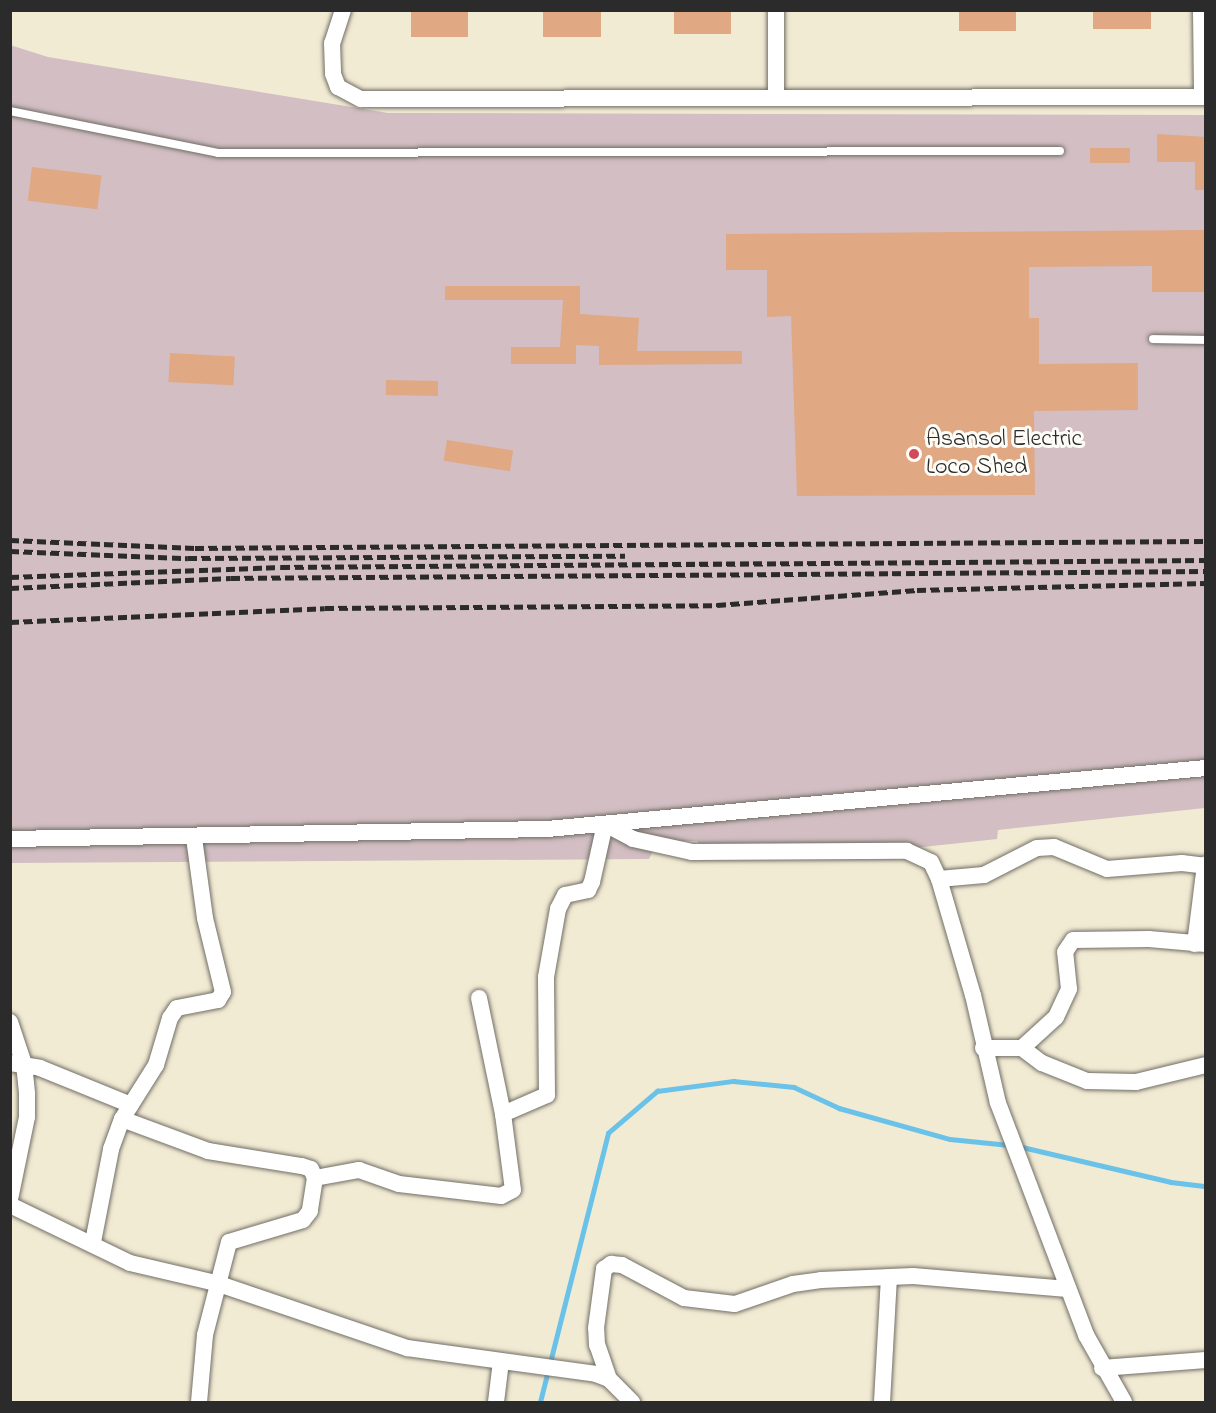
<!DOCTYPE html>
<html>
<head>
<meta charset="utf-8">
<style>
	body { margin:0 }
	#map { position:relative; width:1216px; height:1413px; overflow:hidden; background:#f2ebd4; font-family:"Indie Flower",sans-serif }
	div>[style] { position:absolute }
	.industrial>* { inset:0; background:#d2bec3 }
	.stream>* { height:4.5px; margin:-2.25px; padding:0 2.25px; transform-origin:2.25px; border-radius:2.25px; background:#6bc2e8 }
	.building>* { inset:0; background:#e0a883; transform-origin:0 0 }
	.roads { filter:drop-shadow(0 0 2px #716e66) drop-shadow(0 0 2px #716e66) }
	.service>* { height:8px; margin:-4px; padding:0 4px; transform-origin:4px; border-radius:4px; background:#fff }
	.minor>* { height:16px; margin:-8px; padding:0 8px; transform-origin:8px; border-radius:8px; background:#fff }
	.rail>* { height:4.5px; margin-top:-2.25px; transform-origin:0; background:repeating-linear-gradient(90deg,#2b2b2b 0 9px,transparent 0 13.5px) }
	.dots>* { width:16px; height:16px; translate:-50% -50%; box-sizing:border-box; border:3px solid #fdfcf7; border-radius:50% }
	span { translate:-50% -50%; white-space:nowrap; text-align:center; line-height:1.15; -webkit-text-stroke:6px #fdfcf7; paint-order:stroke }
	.poi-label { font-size:24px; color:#2b2b2b }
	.left { translate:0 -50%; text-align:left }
	.frame { position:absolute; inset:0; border:12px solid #2b2b2b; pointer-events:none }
</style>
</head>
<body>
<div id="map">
	<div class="industrial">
		<div style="clip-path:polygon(10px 45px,48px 57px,388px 113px,1205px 115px,1205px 808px,998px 830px,997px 839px,923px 847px,708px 855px,697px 841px,658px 841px,649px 859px,11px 863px)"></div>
	</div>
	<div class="stream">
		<div style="left:1018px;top:1146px;width:157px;rotate:13.2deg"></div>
		<div style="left:1171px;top:1182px;width:35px;rotate:7deg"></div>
		<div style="left:540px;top:1402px;width:277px;rotate:-75.8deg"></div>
		<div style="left:608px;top:1133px;width:65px;rotate:-40.6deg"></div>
		<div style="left:657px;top:1091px;width:77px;rotate:-7.5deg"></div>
		<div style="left:733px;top:1081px;width:61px;rotate:5.6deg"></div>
		<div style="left:794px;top:1087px;width:50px;rotate:25deg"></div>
		<div style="left:839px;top:1108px;width:115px;rotate:15.6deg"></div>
		<div style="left:950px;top:1139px;width:59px;rotate:5.8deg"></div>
	</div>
	<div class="building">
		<div style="left:674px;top:10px;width:57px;height:24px"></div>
		<div style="left:959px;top:10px;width:57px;height:21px"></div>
		<div style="left:1093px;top:10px;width:58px;height:19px"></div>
		<div style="left:411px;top:11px;width:57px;height:26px"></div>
		<div style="left:543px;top:12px;width:58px;height:25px"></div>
		<div style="clip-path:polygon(1157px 134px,1206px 137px,1206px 190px,1195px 190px,1195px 162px,1157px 162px)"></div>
		<div style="left:1130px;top:148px;width:15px;height:40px;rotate:90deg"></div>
		<div style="left:32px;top:167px;width:70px;height:34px;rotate:7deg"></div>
		<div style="clip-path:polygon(1206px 230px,1206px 292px,1152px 292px,1152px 266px,1029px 267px,1029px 318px,1039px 318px,1039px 364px,1138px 363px,1138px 410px,1034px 411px,1035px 495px,797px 496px,791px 316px,767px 317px,767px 270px,726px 270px,726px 234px)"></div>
		<div style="clip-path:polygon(445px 286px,580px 286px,580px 314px,639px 318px,637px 351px,742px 351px,742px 364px,599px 365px,599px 346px,576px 345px,576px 364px,511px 364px,511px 347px,560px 347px,563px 300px,445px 300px)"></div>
		<div style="left:170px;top:353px;width:65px;height:29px;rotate:3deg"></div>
		<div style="left:386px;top:380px;width:52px;height:15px;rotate:1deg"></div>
		<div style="left:447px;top:440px;width:67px;height:21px;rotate:9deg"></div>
	</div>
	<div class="roads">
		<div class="service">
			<div style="left:10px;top:111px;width:212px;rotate:11.4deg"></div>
			<div style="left:218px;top:153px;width:842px;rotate:-0.14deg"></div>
			<div style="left:1153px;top:339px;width:53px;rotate:1.1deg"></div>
		</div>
		<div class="minor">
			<div style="left:343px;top:10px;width:35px;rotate:108deg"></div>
			<div style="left:332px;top:43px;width:31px;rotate:88deg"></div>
			<div style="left:333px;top:74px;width:14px;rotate:69deg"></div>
			<div style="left:338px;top:87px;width:26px;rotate:28deg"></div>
			<div style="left:361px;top:99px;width:845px;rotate:-0.14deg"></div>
			<div style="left:1201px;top:10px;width:87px;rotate:89.3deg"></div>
			<div style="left:776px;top:96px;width:86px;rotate:-90deg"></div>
			<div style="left:10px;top:839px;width:537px;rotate:-1.07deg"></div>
			<div style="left:547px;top:829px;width:662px;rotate:-5.29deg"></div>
			<div style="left:939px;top:879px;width:45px;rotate:-5.1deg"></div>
			<div style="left:984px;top:875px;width:59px;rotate:-27deg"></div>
			<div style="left:1037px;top:848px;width:17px;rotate:-3deg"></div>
			<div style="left:1054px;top:847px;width:57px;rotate:22.5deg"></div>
			<div style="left:1107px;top:869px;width:75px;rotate:-4.6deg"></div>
			<div style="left:1182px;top:863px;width:24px;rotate:7deg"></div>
			<div style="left:1195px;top:944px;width:80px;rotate:-82.8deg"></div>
			<div style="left:479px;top:998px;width:118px;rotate:78.3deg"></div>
			<div style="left:10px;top:1022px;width:44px;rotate:71.6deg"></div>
			<div style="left:24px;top:1064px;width:30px;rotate:84deg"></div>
			<div style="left:27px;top:1094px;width:23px;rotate:90deg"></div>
			<div style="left:27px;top:1117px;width:84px;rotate:101.7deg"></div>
			<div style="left:983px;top:1048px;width:39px"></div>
			<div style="left:1022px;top:1048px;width:46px;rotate:-42.4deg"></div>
			<div style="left:1056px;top:1017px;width:31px;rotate:-65deg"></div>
			<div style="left:1069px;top:989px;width:37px;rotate:-96deg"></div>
			<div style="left:1065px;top:952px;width:14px;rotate:-56deg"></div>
			<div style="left:1073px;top:940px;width:76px;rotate:-0.8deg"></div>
			<div style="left:1149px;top:939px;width:57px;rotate:5deg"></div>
			<div style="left:1022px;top:1048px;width:25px;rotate:37deg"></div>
			<div style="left:1042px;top:1063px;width:48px;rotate:21.8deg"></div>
			<div style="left:1087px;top:1081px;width:49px;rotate:1.2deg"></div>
			<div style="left:1136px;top:1082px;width:72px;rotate:-13.7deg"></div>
			<div style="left:10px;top:1063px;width:30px;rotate:9deg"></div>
			<div style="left:40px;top:1068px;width:98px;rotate:22.1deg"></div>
			<div style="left:122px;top:1119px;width:92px;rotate:20.4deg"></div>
			<div style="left:208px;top:1151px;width:95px;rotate:9.1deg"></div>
			<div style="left:302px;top:1166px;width:9px;rotate:18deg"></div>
			<div style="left:311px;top:1169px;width:10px;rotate:66deg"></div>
			<div style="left:315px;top:1178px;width:33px;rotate:99deg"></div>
			<div style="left:310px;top:1211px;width:11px;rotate:128deg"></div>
			<div style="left:303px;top:1220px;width:77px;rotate:163.4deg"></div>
			<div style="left:229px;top:1242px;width:96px;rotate:104.5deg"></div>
			<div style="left:205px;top:1335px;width:67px;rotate:95.1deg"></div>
			<div style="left:315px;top:1178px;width:45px;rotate:-10.3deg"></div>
			<div style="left:359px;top:1170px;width:42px;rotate:19.3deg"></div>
			<div style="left:399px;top:1184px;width:103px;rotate:6.7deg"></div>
			<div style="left:501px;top:1196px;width:13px;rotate:-27deg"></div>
			<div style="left:513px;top:1190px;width:77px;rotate:-97.5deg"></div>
			<div style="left:503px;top:1114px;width:48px;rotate:-23.4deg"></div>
			<div style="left:547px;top:1095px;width:118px;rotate:-90.5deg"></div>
			<div style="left:546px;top:977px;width:69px;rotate:-80deg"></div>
			<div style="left:558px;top:909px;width:16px;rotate:-63deg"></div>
			<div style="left:565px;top:895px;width:24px;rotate:-12deg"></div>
			<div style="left:588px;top:890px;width:9px;rotate:-63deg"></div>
			<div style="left:592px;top:882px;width:59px;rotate:-77.4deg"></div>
			<div style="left:605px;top:824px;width:32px;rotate:28deg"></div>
			<div style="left:633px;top:839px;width:60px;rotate:12.4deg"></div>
			<div style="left:692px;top:852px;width:215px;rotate:-0.3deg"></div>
			<div style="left:907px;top:851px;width:26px;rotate:25deg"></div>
			<div style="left:931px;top:862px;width:19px;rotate:65deg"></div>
			<div style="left:939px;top:879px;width:121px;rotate:73.7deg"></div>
			<div style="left:973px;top:995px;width:111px;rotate:77deg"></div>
			<div style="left:998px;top:1103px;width:248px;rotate:69.2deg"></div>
			<div style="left:1086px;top:1335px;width:77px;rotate:60.4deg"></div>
			<div style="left:10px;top:1205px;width:133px;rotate:25.8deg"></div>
			<div style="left:130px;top:1263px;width:88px;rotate:13.1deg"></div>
			<div style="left:216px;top:1283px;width:202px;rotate:18.8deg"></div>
			<div style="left:407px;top:1348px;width:191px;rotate:7.8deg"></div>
			<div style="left:596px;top:1374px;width:14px;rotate:21deg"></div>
			<div style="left:609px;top:1379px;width:33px;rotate:45deg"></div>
			<div style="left:93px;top:1242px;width:95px;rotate:-79deg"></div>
			<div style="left:111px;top:1149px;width:32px;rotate:-70deg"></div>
			<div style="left:122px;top:1119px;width:64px;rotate:-57.8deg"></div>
			<div style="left:156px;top:1065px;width:49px;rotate:-73.4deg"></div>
			<div style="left:170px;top:1018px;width:12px;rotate:-55deg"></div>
			<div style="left:177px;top:1008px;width:42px;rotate:-11deg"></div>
			<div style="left:218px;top:1000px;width:9px;rotate:-58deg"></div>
			<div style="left:223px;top:992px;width:76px;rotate:-103.7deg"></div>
			<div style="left:205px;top:918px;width:81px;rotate:-97.8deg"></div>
			<div style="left:1102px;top:1368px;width:104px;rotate:-4.4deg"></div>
			<div style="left:609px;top:1379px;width:36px;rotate:-109deg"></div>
			<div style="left:597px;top:1345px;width:17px;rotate:-93deg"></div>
			<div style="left:596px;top:1328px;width:60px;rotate:-82.3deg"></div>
			<div style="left:604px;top:1269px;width:9px;rotate:-36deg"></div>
			<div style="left:611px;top:1264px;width:11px;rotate:5deg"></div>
			<div style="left:622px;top:1265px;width:70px;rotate:28deg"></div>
			<div style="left:684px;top:1298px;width:51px;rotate:6.7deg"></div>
			<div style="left:735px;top:1304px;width:61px;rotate:-19deg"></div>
			<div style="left:793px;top:1284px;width:28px;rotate:-8deg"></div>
			<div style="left:821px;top:1280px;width:92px;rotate:-2.5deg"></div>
			<div style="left:913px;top:1276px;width:155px;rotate:4.8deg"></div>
			<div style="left:496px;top:1402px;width:38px;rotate:-83deg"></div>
			<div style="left:882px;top:1402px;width:125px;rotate:-86.8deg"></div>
		</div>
	</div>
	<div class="rail">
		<div style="left:10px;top:540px;width:185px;rotate:2.5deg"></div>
		<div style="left:195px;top:548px;width:1011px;rotate:-0.4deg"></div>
		<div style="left:10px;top:551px;width:178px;rotate:2.3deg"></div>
		<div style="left:188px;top:558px;width:437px;rotate:-0.3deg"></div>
		<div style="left:10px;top:577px;width:271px;rotate:-2.1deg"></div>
		<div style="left:281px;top:567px;width:925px;rotate:-0.43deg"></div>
		<div style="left:10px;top:588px;width:221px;rotate:-2.6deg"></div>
		<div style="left:231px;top:578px;width:975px;rotate:-0.41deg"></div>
		<div style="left:10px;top:622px;width:315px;rotate:-2.5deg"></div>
		<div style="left:325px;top:608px;width:392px;rotate:-0.4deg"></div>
		<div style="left:717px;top:605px;width:201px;rotate:-4.3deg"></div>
		<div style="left:917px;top:590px;width:289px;rotate:-1.4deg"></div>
	</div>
	<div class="dots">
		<div style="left:914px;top:454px;background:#d1495b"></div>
	</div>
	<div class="poi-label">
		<span class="left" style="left:926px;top:454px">Asansol Electric<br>Loco Shed</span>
	</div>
	<div class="frame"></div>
</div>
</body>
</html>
